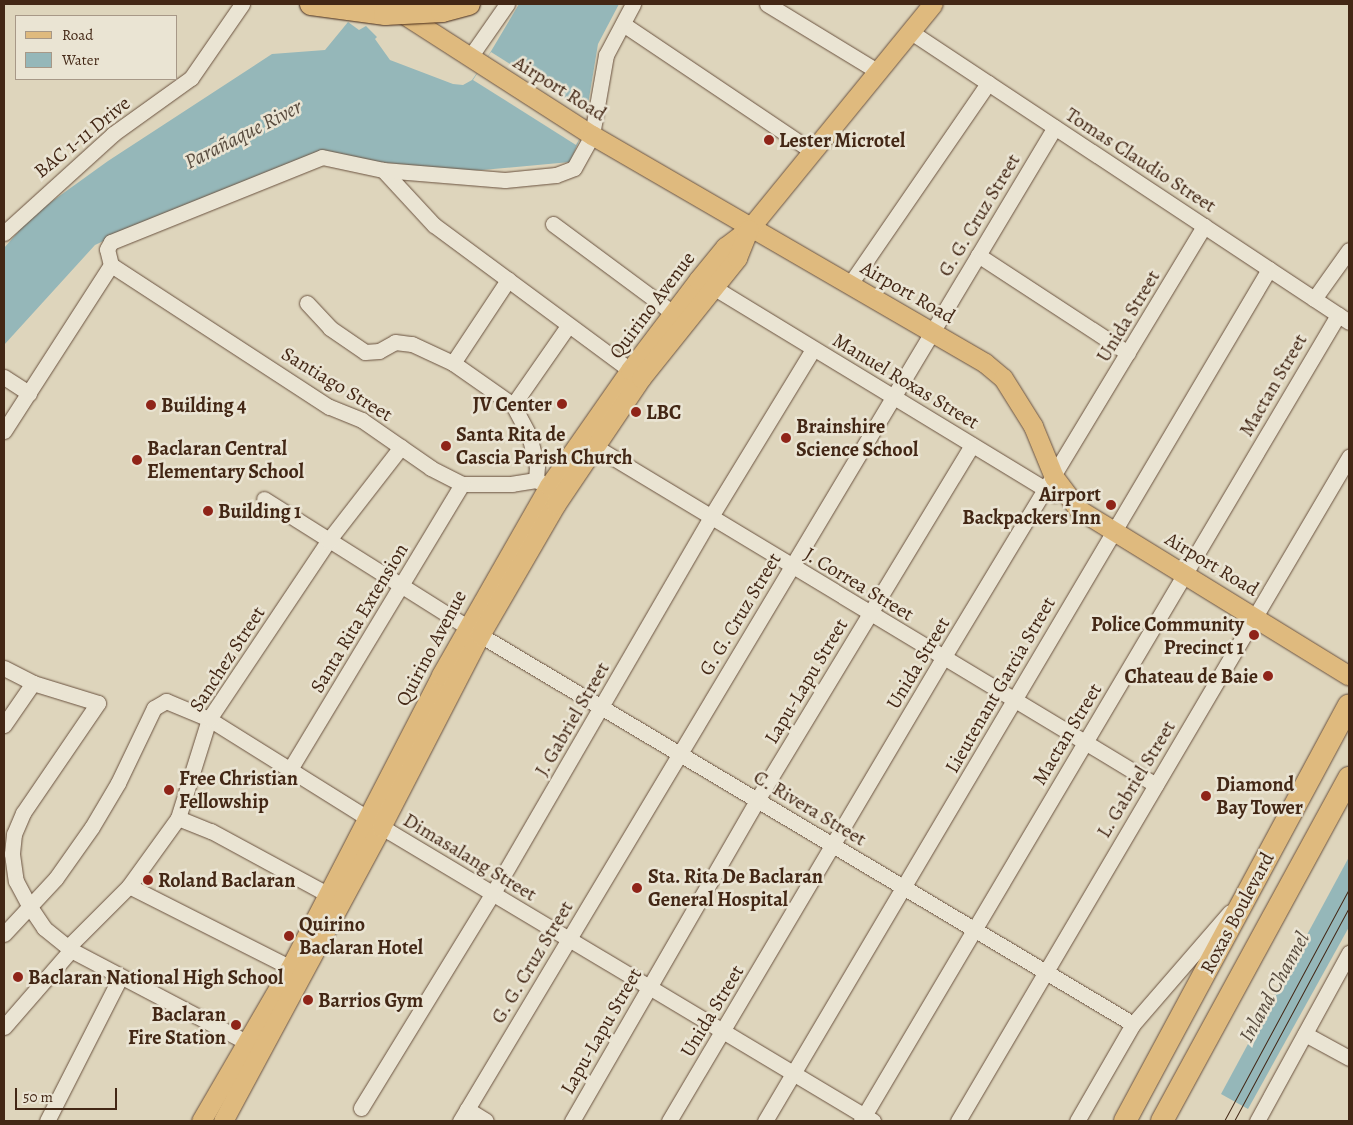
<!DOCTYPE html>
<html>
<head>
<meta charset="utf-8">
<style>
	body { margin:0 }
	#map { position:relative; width:1353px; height:1125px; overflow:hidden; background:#ded5bc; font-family:Alegreya,serif }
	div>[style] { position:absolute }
	.water>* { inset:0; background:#95b7b9 }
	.pier>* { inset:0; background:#ded5bc }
	.roads { filter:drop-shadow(0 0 1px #6a523f) drop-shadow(0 0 1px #6a523f) }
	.minor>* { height:15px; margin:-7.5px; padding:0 7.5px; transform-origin:7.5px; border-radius:7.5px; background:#eae4d3 }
	.major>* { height:19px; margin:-9.5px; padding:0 9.5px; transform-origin:9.5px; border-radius:9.5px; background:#dfba7e }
	.highway>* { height:22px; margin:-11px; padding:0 11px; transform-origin:11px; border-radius:11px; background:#dfba7e }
	.tram>* { height:1px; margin:-0.5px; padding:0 0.5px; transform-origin:0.5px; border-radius:0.5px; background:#432715 }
	.bridges { filter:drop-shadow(0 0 1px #432715) drop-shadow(0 0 1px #432715) }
	.highway-bridge>* { height:22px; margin:-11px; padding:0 11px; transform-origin:11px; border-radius:11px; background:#dfba7e }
	.dots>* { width:14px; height:14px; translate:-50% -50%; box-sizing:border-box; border:2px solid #eae4d3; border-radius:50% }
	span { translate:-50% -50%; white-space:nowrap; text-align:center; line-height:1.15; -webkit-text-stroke:5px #eae4d3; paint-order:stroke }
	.street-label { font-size:20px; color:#432715 }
	.poi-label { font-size:20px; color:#432715; font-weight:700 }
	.left { translate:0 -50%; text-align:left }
	.right { translate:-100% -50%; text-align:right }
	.water-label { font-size:21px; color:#584b3e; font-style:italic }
	.frame { position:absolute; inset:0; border:5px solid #432715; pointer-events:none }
	.legend { position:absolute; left:15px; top:15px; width:162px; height:65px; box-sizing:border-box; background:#eae4d3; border:1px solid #a79887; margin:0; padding:6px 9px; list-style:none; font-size:15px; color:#432715 }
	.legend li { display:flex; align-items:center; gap:10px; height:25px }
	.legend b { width:25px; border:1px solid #a79887 }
	.scale { position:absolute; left:15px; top:1088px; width:102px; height:22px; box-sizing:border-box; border:2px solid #432715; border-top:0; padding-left:6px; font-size:15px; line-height:18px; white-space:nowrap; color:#432715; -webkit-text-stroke:4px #eae4d3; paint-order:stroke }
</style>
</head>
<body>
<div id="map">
	<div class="water">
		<div style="clip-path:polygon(519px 4px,619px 4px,598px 44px,584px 129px,570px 162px,471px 171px,377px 162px,328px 152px,131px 228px,95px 245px,4px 345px,4px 248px,33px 215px,108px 161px,272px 54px,325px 50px,348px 22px,359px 30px,366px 26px,377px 37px,375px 39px,390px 60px,453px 84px,463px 85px,472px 80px,484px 63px)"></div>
		<div style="clip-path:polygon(1349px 857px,1349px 927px,1248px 1109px,1221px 1094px)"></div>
	</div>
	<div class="pier">
		<div style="clip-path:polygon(491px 52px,588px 113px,586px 128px,576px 145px,473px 80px)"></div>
	</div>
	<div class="roads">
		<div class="minor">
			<div style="left:767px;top:4px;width:131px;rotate:31.3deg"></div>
			<div style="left:623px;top:24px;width:228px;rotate:33.9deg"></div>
			<div style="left:911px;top:32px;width:525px;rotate:33.51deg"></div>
			<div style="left:470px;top:57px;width:65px;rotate:-55.1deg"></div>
			<div style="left:383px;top:170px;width:75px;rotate:47.2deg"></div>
			<div style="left:434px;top:225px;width:244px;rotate:36.5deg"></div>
			<div style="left:553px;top:224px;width:149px;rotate:36.6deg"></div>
			<div style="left:4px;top:233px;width:147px;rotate:-42.2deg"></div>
			<div style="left:113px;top:134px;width:96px;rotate:-35.7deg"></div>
			<div style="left:191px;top:78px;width:90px;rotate:-55.4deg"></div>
			<div style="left:978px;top:255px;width:179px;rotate:33.2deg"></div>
			<div style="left:850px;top:284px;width:244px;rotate:-55.5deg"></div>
			<div style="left:713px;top:287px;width:400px;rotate:31.3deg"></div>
			<div style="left:1314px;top:299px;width:60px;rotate:-54.5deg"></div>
			<div style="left:307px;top:303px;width:34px;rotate:47deg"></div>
			<div style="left:330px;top:328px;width:42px;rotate:34.4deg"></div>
			<div style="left:365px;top:352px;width:14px;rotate:-4deg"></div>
			<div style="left:379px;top:351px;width:18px;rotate:-29deg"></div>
			<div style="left:395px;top:342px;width:17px;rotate:7deg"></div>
			<div style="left:412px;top:344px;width:45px;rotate:24.9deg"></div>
			<div style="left:453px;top:363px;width:73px;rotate:35deg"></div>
			<div style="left:513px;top:405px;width:34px;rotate:62deg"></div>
			<div style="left:529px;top:435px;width:32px;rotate:76deg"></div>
			<div style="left:537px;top:466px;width:14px;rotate:94deg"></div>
			<div style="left:453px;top:363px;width:100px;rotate:-56.5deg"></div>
			<div style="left:4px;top:377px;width:30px;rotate:33deg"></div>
			<div style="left:513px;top:405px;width:96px;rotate:-55.2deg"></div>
			<div style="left:4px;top:431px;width:197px;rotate:-57.2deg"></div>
			<div style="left:594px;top:446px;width:656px;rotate:31.1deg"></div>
			<div style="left:558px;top:492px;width:25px;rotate:-151deg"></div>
			<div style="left:536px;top:480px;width:24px;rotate:171deg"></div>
			<div style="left:512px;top:484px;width:50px;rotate:180deg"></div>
			<div style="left:462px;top:484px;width:35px;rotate:-153deg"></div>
			<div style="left:431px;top:468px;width:84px;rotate:-145.2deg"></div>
			<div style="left:362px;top:420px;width:35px;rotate:-158deg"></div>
			<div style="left:329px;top:407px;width:260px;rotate:-146.9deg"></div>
			<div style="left:111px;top:265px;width:16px;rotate:-104deg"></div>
			<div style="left:107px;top:249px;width:8px;rotate:-60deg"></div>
			<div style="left:111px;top:242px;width:227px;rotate:-21.9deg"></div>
			<div style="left:322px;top:157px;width:62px;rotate:12deg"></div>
			<div style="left:383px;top:170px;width:122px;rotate:4.7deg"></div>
			<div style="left:505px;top:180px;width:51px;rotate:-5.6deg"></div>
			<div style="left:556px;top:175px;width:19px;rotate:-21deg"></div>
			<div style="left:574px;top:168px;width:38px;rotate:-61deg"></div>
			<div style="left:592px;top:135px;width:81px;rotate:-80.1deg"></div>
			<div style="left:606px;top:55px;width:58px;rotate:-62.1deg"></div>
			<div style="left:264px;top:499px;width:255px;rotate:32.2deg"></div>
			<div style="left:480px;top:635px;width:760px;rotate:30.78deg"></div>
			<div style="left:4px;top:668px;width:33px;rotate:27deg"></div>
			<div style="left:33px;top:683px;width:68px;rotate:17.1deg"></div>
			<div style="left:98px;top:703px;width:133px;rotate:124.3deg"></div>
			<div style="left:23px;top:813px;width:23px;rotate:113deg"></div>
			<div style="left:14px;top:834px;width:20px;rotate:96deg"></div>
			<div style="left:12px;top:854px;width:27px;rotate:82deg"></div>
			<div style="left:16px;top:881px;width:30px;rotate:62deg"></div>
			<div style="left:30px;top:907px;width:25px;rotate:56deg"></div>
			<div style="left:44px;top:928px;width:35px;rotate:39deg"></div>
			<div style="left:71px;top:950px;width:209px;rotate:27.7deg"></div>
			<div style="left:4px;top:725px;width:51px;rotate:-55.4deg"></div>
			<div style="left:289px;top:771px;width:335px;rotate:-58.9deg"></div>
			<div style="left:178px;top:818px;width:35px;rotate:22deg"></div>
			<div style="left:211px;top:831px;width:145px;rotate:28.5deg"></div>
			<div style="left:129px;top:886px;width:191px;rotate:26.8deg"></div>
			<div style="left:4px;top:934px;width:76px;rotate:-47.1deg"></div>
			<div style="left:56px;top:878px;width:62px;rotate:-54.8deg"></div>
			<div style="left:92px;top:827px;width:51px;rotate:-59.4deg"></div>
			<div style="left:118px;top:783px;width:83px;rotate:-64.4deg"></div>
			<div style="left:154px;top:708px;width:14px;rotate:-30deg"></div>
			<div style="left:166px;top:701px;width:47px;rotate:22.7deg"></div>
			<div style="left:209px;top:719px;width:213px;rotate:32deg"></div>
			<div style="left:390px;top:832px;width:563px;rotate:30.89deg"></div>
			<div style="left:68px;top:947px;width:86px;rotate:-45deg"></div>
			<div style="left:129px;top:886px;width:84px;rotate:-54.2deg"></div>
			<div style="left:178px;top:818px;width:104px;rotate:-72.6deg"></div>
			<div style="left:209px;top:719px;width:214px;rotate:-56.2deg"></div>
			<div style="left:328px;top:541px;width:119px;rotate:-52.2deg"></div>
			<div style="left:4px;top:1027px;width:102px;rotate:-49deg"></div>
			<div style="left:1305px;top:1034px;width:50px;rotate:28.6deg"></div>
			<div style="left:361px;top:1108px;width:252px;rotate:-58.5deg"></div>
			<div style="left:493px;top:893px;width:433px;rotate:-59.9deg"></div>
			<div style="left:710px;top:518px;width:198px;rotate:-58.6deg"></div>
			<div style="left:467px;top:1109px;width:22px;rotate:32deg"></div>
			<div style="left:47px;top:1121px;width:161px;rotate:-63deg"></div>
			<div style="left:460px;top:1121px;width:1158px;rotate:-59.1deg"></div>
			<div style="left:572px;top:1121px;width:370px;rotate:-60deg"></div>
			<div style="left:757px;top:800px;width:415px;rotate:-58.8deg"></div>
			<div style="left:669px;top:1121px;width:538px;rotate:-59.38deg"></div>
			<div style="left:943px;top:658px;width:505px;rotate:-58.86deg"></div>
			<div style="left:765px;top:1121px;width:990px;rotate:-59.39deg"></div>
			<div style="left:861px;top:1121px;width:937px;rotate:-59.38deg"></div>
			<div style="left:958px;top:1121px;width:771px;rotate:-59.51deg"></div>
			<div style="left:1077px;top:1121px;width:112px;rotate:-60deg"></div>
			<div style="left:1133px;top:1024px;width:148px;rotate:-49.1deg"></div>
			<div style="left:1257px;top:1121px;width:192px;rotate:-61.3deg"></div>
		</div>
		<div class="major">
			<div style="left:397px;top:10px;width:232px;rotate:32.7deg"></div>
			<div style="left:592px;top:135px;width:454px;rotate:30.1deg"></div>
			<div style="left:985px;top:363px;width:23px;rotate:40deg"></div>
			<div style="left:1003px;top:378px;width:57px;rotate:58deg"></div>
			<div style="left:1033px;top:426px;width:55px;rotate:67.6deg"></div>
			<div style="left:1054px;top:477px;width:40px;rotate:53deg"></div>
			<div style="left:1078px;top:509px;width:318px;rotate:31.6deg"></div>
			<div style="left:201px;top:1121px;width:177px;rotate:-59.8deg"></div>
			<div style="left:290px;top:968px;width:330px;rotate:-62.7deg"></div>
			<div style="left:441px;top:675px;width:218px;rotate:-60.3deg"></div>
			<div style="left:549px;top:486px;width:141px;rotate:-55.1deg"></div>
			<div style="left:630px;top:370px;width:113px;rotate:-52.9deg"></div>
			<div style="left:698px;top:280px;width:43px;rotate:-50.7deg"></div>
			<div style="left:725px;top:247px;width:31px;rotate:-37deg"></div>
			<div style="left:750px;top:228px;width:289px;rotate:-50.8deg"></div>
			<div style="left:223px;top:1121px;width:334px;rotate:-61.7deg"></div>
			<div style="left:381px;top:827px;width:216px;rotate:-62.7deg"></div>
			<div style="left:480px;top:635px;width:151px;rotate:-59.9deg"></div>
			<div style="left:556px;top:504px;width:152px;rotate:-56deg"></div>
			<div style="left:641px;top:378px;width:154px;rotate:-51.3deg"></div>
			<div style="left:737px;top:258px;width:31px;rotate:-68deg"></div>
		</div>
		<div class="highway">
			<div style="left:1125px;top:1121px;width:472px;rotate:-61.7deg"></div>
			<div style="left:1162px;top:1121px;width:391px;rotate:-61.4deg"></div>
		</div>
	</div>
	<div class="tram">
		<div style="left:1224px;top:1121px;width:264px;rotate:-61.7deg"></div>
		<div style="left:1234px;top:1121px;width:243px;rotate:-61.7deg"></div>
	</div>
	<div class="bridges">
		<div class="highway-bridge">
			<div style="left:311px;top:4px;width:75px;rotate:7.7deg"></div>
			<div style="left:385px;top:14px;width:57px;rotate:-3deg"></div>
			<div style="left:442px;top:11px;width:28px;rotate:-15deg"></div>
		</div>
	</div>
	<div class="dots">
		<div style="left:769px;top:140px;background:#8f2418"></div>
		<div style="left:562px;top:404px;background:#8f2418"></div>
		<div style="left:151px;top:405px;background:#8f2418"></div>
		<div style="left:636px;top:412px;background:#8f2418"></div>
		<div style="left:786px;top:438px;background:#8f2418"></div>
		<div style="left:446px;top:446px;background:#8f2418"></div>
		<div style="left:137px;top:460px;background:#8f2418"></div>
		<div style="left:1111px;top:505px;background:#8f2418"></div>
		<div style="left:208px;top:511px;background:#8f2418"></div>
		<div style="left:1254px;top:635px;background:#8f2418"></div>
		<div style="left:1268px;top:676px;background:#8f2418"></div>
		<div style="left:169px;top:790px;background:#8f2418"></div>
		<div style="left:1206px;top:796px;background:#8f2418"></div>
		<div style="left:148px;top:880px;background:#8f2418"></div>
		<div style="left:637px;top:888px;background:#8f2418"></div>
		<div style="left:289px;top:936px;background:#8f2418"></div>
		<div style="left:18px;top:977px;background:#8f2418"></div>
		<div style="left:308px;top:1000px;background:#8f2418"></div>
		<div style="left:236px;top:1025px;background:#8f2418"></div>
	</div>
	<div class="street-label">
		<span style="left:560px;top:88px;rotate:32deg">Airport Road</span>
		<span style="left:82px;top:137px;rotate:-39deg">BAC 1-11 Drive</span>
		<span style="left:1141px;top:160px;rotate:33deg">Tomas Claudio Street</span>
		<span style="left:979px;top:215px;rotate:-59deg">G. G. Cruz Street</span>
		<span style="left:908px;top:292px;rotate:30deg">Airport Road</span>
		<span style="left:652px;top:305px;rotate:-53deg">Quirino Avenue</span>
		<span style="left:1128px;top:316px;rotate:-59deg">Unida Street</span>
		<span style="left:906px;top:381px;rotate:31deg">Manuel Roxas Street</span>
		<span style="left:337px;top:384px;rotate:31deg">Santiago Street</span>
		<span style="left:1273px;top:385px;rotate:-60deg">Mactan Street</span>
		<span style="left:1212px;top:564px;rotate:31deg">Airport Road</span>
		<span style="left:859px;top:584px;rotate:31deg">J. Correa Street</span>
		<span style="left:740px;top:614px;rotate:-59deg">G. G. Cruz Street</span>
		<span style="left:359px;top:618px;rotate:-59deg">Santa Rita Extension</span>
		<span style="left:431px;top:648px;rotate:-62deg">Quirino Avenue</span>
		<span style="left:227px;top:659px;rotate:-57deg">Sanchez Street</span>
		<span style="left:918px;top:663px;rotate:-59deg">Unida Street</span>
		<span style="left:806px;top:681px;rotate:-59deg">Lapu-Lapu Street</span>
		<span style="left:1000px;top:685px;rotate:-60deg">Lieutenant Garcia Street</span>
		<span style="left:572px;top:719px;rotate:-60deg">J. Gabriel Street</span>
		<span style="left:1067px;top:734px;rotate:-59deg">Mactan Street</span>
		<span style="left:1136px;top:779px;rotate:-59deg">L. Gabriel Street</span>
		<span style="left:810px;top:808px;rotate:31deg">C. Rivera Street</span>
		<span style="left:470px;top:857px;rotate:31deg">Dimasalang Street</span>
		<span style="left:1237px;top:913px;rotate:-62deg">Roxas Boulevard</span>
		<span style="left:532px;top:962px;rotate:-59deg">G. G. Cruz Street</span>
		<span style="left:712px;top:1011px;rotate:-59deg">Unida Street</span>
		<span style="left:601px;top:1031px;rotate:-60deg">Lapu-Lapu Street</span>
	</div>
	<div class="poi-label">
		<span class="left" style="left:779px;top:140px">Lester Microtel</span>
		<span class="right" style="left:552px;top:404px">JV Center</span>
		<span class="left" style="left:161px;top:405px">Building 4</span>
		<span class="left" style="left:646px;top:412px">LBC</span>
		<span class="left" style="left:796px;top:438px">Brainshire<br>Science School</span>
		<span class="left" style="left:456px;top:446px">Santa Rita de<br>Cascia Parish Church</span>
		<span class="left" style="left:147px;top:460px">Baclaran Central<br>Elementary School</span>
		<span class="right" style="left:1101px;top:506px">Airport<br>Backpackers Inn</span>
		<span class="left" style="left:218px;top:511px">Building 1</span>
		<span class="right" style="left:1244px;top:636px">Police Community<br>Precinct 1</span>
		<span class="right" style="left:1258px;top:676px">Chateau de Baie</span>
		<span class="left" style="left:179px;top:790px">Free Christian<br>Fellowship</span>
		<span class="left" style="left:1216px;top:796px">Diamond<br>Bay Tower</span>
		<span class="left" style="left:648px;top:888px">Sta. Rita De Baclaran<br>General Hospital</span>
		<span class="left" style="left:158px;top:880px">Roland Baclaran</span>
		<span class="left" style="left:299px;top:936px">Quirino<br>Baclaran Hotel</span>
		<span class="left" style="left:28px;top:977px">Baclaran National High School</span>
		<span class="left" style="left:318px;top:1000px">Barrios Gym</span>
		<span class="right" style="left:226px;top:1026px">Baclaran<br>Fire Station</span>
	</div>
	<div class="water-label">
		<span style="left:243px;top:134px;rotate:-27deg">Parañaque River</span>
		<span style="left:1274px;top:987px;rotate:-61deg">Inland Channel</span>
	</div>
	<div class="frame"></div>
	<ul class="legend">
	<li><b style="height:6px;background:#dfba7e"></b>Road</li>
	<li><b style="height:14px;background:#95b7b9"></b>Water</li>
	</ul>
	<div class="scale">50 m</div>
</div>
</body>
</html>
